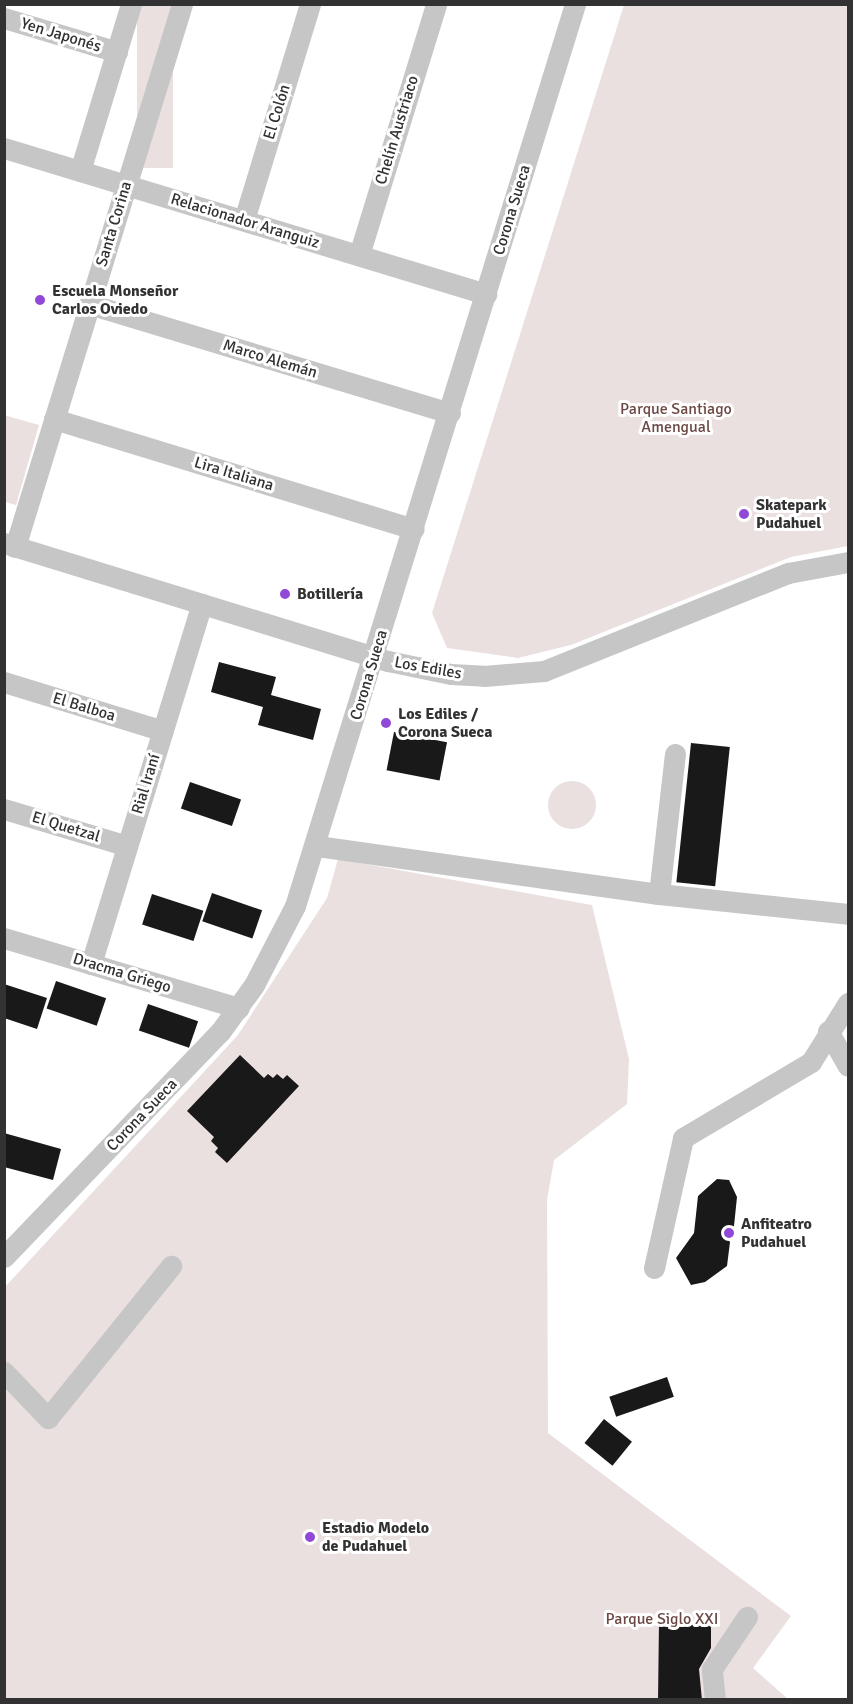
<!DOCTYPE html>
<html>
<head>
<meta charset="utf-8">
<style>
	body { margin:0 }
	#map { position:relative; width:853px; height:1704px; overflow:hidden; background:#fff; font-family:Signika,sans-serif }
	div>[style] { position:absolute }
	.green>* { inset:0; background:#eae0df; transform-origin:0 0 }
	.round { border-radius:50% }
	.building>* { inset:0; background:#191919; transform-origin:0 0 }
	.minor>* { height:21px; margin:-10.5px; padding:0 10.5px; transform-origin:10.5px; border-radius:10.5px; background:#c6c6c6 }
	.dots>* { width:16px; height:16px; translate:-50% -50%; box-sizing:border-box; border:3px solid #fff; border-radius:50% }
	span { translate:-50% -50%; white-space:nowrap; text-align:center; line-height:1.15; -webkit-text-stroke:6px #fff; paint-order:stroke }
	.street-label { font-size:16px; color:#323232 }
	.poi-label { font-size:16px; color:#323232; font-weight:700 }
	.left { translate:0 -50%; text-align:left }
	.park-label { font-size:16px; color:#6b4843 }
	.frame { position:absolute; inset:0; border:6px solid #323232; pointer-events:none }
</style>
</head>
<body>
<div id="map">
	<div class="green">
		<div style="left:137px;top:5px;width:36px;height:163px"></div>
		<div style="clip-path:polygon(624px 5px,848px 5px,848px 546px,791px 557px,571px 645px,518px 658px,447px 648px,432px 613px)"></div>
		<div style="clip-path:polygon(4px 415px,39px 425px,16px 505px,5px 502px)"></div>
		<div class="round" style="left:548px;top:781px;width:48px;height:48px"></div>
		<div style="clip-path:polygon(338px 859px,592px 905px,629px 1059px,627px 1104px,554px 1160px,547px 1200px,548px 1433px,791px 1616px,753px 1668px,788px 1699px,5px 1699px,4px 1288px,238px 1035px,327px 898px)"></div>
	</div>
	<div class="building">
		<div style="clip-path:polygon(219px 662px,276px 677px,271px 695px,321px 709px,313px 740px,258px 725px,263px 707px,211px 692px)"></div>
		<div style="left:394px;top:732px;width:54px;height:39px;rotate:11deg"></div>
		<div style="left:691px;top:743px;width:39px;height:140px;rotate:6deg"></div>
		<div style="left:190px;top:782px;width:54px;height:28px;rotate:19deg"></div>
		<div style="left:212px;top:893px;width:53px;height:30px;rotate:19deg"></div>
		<div style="left:152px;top:894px;width:54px;height:32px;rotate:18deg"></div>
		<div style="left:56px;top:981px;width:53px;height:29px;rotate:19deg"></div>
		<div style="clip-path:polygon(4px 984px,47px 998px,37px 1029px,4px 1018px)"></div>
		<div style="left:148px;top:1004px;width:53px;height:28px;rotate:19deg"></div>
		<div style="clip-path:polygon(240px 1055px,264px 1078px,268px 1074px,273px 1078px,277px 1074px,283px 1079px,287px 1075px,299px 1086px,227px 1163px,215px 1152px,218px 1148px,211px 1141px,214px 1137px,187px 1111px)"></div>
		<div style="clip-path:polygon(4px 1133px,61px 1149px,53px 1180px,4px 1167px)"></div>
		<div style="clip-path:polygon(717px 1179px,729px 1180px,737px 1197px,734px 1226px,722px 1232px,730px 1242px,727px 1266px,705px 1282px,691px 1285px,676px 1258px,694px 1233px,698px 1196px)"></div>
		<div style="left:667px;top:1377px;width:21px;height:61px;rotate:71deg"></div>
		<div style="left:604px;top:1419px;width:36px;height:31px;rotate:39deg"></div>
		<div style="clip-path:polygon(659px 1622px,711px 1623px,711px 1648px,699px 1669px,702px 1700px,658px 1700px)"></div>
	</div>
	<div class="minor">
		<div style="left:4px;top:18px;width:118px;rotate:16.7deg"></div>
		<div style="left:4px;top:148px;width:504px;rotate:16.85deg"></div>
		<div style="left:80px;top:171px;width:175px;rotate:-73deg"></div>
		<div style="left:244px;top:220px;width:226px;rotate:-73deg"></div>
		<div style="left:359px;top:255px;width:263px;rotate:-72.9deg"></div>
		<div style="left:89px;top:304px;width:377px;rotate:16.8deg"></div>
		<div style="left:54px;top:419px;width:376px;rotate:17deg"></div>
		<div style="left:4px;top:543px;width:402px;rotate:17.1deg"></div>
		<div style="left:388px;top:661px;width:64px;rotate:11.7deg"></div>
		<div style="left:451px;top:674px;width:33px;rotate:3deg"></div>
		<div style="left:484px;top:676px;width:60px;rotate:-4.8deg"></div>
		<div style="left:544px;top:671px;width:263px;rotate:-21.9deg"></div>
		<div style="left:788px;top:573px;width:61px;rotate:-10.4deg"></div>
		<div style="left:15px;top:547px;width:568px;rotate:-72.9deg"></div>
		<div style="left:4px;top:682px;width:166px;rotate:17.1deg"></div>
		<div style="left:4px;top:809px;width:128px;rotate:16.7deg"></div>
		<div style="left:317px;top:846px;width:345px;rotate:8deg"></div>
		<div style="left:659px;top:894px;width:190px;rotate:6deg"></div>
		<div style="left:659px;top:894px;width:141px;rotate:-83.5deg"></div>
		<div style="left:4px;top:938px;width:245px;rotate:16.6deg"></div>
		<div style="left:91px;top:964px;width:377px;rotate:-72.9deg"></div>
		<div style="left:828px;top:1031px;width:40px;rotate:60.3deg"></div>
		<div style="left:4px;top:1257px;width:312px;rotate:-46.2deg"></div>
		<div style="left:220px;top:1032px;width:58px;rotate:-54.1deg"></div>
		<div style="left:254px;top:985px;width:89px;rotate:-62.6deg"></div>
		<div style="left:295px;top:906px;width:944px;rotate:-72.75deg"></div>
		<div style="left:654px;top:1268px;width:133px;rotate:-77.4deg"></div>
		<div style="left:683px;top:1138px;width:149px;rotate:-30.7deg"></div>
		<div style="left:811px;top:1062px;width:70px;rotate:-57.9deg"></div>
		<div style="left:4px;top:1372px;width:64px;rotate:46.3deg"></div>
		<div style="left:48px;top:1418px;width:196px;rotate:-51deg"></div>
		<div style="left:715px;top:1700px;width:31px;rotate:-96deg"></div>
		<div style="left:712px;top:1669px;width:63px;rotate:-56.1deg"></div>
	</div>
	<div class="dots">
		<div style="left:40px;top:300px;background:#9148d6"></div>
		<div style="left:744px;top:514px;background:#9148d6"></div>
		<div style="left:285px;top:594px;background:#9148d6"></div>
		<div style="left:386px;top:723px;background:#9148d6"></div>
		<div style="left:729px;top:1233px;background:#9148d6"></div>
		<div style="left:310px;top:1537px;background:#9148d6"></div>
	</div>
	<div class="street-label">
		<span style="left:61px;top:35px;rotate:17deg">Yen Japonés</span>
		<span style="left:277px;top:112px;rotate:-73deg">El Colón</span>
		<span style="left:397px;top:130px;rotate:-73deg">Chelín Austriaco</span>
		<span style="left:512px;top:210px;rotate:-73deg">Corona Sueca</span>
		<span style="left:245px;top:221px;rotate:17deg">Relacionador Aranguiz</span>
		<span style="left:114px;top:224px;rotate:-73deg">Santa Corina</span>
		<span style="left:270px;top:359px;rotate:17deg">Marco Alemán</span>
		<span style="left:234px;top:474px;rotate:17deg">Lira Italiana</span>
		<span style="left:428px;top:668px;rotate:10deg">Los Ediles</span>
		<span style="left:369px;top:675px;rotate:-73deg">Corona Sueca</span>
		<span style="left:84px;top:707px;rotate:17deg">El Balboa</span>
		<span style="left:146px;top:784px;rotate:-73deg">Rial Iraní</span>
		<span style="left:66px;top:827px;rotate:17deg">El Quetzal</span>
		<span style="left:122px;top:973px;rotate:17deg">Dracma Griego</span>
		<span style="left:142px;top:1115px;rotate:-46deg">Corona Sueca</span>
	</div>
	<div class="poi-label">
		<span class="left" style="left:52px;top:300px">Escuela Monseñor<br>Carlos Oviedo</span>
		<span class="left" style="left:756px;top:514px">Skatepark<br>Pudahuel</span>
		<span class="left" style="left:297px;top:594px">Botillería</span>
		<span class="left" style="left:398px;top:723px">Los Ediles /<br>Corona Sueca</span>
		<span class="left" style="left:741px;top:1233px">Anfiteatro<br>Pudahuel</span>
		<span class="left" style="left:322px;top:1537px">Estadio Modelo<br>de Pudahuel</span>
	</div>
	<div class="park-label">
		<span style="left:676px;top:418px">Parque Santiago<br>Amengual</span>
		<span style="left:662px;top:1619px">Parque Siglo XXI</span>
	</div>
	<div class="frame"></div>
</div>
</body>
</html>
